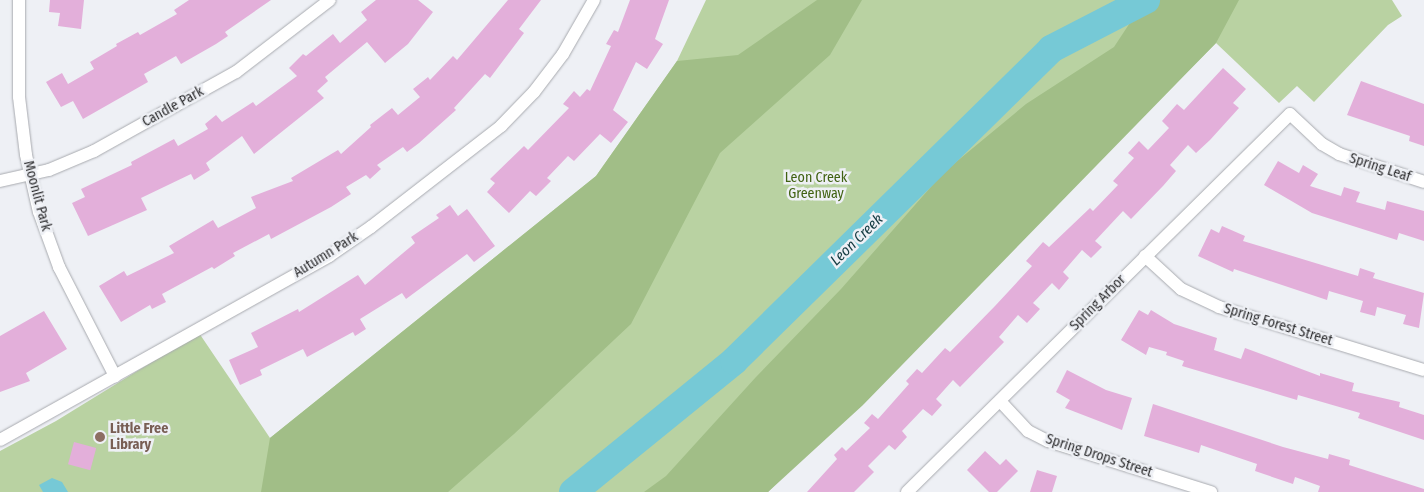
<!DOCTYPE html>
<html>
<head>
<meta charset="utf-8">
<style>
	body { margin:0 }
	#map { position:relative; width:1424px; height:492px; overflow:hidden; background:#eef0f5; font-family:"Fira Sans Condensed",sans-serif }
	div>[style] { position:absolute }
	.green>* { inset:0; background:#b9d2a2 }
	.forest>* { inset:0; background:#a1be87 }
	.water>* { inset:0; background:#76c9d6 }
	.river>* { height:28px; margin:-14px; padding:0 14px; transform-origin:14px; border-radius:14px; background:#76c9d6 }
	.building>* { inset:0; background:#e3afda; transform-origin:0 0 }
	.roads { filter:drop-shadow(0 0 1px #a8aaaf) drop-shadow(0 0 1px #a8aaaf) }
	.minor>* { height:12px; margin:-6px; padding:0 6px; transform-origin:6px; border-radius:6px; background:#fff }
	.dots>* { width:14px; height:14px; translate:-50% -50%; box-sizing:border-box; border:2px solid #eef0f5; border-radius:50% }
	span { translate:-50% -50%; white-space:nowrap; text-align:center; line-height:1.15; -webkit-text-stroke:5px #eef0f5; paint-order:stroke }
	.street-label { font-size:14px; color:#2b2b2d }
	.park-label { font-size:14px; color:#406212 }
	.education-label { font-size:14px; color:#785e54; font-weight:700 }
	.left { translate:0 -50%; text-align:left }
	.water-label { font-size:15px; color:#123a40; font-style:italic }
</style>
</head>
<body>
<div id="map">
	<div class="green">
		<div style="clip-path:polygon(706px 0,1392px 0,1402px 16px,1388px 25px,1314px 102px,1297px 86px,1279px 103px,1216px 43px,768px 492px,0 492px,0 451px,56px 421px,199px 333px,270px 438px,596px 176px,677px 61px)"></div>
	</div>
	<div class="forest">
		<div style="clip-path:polygon(817px 0,862px 0,830px 55px,720px 153px,631px 324px,514px 434px,448px 492px,261px 492px,270px 438px,596px 176px,677px 61px,738px 55px)"></div>
		<div style="clip-path:polygon(1145px 0,1239px 0,1216px 43px,863px 405px,768px 492px,644px 492px,666px 476px,756px 377px,841px 289px,944px 172px,1026px 104px,1114px 47px)"></div>
	</div>
	<div class="water">
		<div style="clip-path:polygon(52px 478px,62px 482px,68px 492px,43px 492px,39px 485px)"></div>
	</div>
	<div class="river">
		<div style="left:573px;top:492px;width:208px;rotate:-39.1deg"></div>
		<div style="left:734px;top:361px;width:445px;rotate:-44.5deg"></div>
		<div style="left:1051px;top:49px;width:107px;rotate:-27.3deg"></div>
	</div>
	<div class="building">
		<div style="clip-path:polygon(50px 0,84px 0,81px 29px,58px 26px,60px 13px,49px 12px)"></div>
		<div style="clip-path:polygon(189px 0,271px 0,225px 32px,228px 36px,216px 44px,181px 64px,176px 56px,144px 74px,148px 82px,83px 119px,73px 101px,61px 107px,46px 82px,62px 73px,68px 84px,94px 69px,90px 62px,117px 46px,116px 44px,138px 32px,140px 35px,177px 14px,174px 10px)"></div>
		<div style="clip-path:polygon(376px 0,418px 0,433px 12px,408px 44px,385px 63px,367px 42px,325px 77px,328px 81px,317px 91px,324px 98px,254px 154px,242px 136px,206px 163px,210px 170px,194px 180px,191px 174px,141px 198px,147px 210px,88px 236px,72px 203px,85px 197px,81px 189px,132px 165px,131px 162px,174px 139px,178px 146px,208px 129px,205px 124px,216px 115px,222px 122px,253px 102px,256px 106px,297px 76px,289px 68px,303px 54px,306px 56px,333px 34px,340px 43px,367px 20px,361px 12px)"></div>
		<div style="clip-path:polygon(508px 0,541px 0,519px 29px,524px 33px,490px 78px,485px 74px,454px 108px,456px 110px,419px 143px,407px 152px,403px 147px,377px 165px,381px 169px,370px 179px,366px 175px,346px 187px,351px 194px,331px 207px,271px 239px,269px 234px,233px 253px,235px 256px,214px 269px,212px 267px,162px 294px,166px 302px,152px 309px,150px 305px,121px 322px,99px 286px,124px 271px,127px 276px,174px 253px,169px 246px,213px 220px,218px 228px,256px 208px,251px 197px,293px 181px,291px 178px,338px 150px,341px 154px,371px 127px,370px 125px,392px 108px,398px 115px,420px 97px,413px 89px,428px 77px,430px 80px,453px 56px,457px 60px)"></div>
		<div style="clip-path:polygon(630px 0,669px 0,655px 39px,663px 44px,647px 69px,636px 62px,613px 110px,628px 122px,611px 143px,600px 134px,574px 161px,568px 156px,547px 178px,551px 181px,536px 196px,530px 191px,509px 213px,487px 192px,495px 183px,490px 179px,524px 146px,528px 150px,569px 108px,563px 104px,574px 91px,580px 97px,587px 89px,590px 91px,611px 46px,606px 44px,614px 30px,618px 32px)"></div>
		<div style="clip-path:polygon(1223px 68px,1246px 89px,1233px 103px,1239px 108px,1210px 140px,1196px 153px,1188px 145px,1170px 165px,1176px 171px,1163px 186px,1131px 219px,1123px 211px,1095px 241px,1102px 247px,1091px 258px,1082px 250px,1063px 272px,1069px 278px,1059px 290px,1052px 283px,1033px 303px,1040px 309px,1027px 323px,1018px 315px,999px 337px,1004px 342px,960px 387px,953px 380px,936px 399px,942px 405px,932px 416px,923px 409px,902px 431px,907px 437px,895px 450px,889px 445px,868px 466px,874px 472px,854px 492px,807px 492px,837px 459px,834px 455px,842px 447px,846px 451px,870px 428px,864px 423px,872px 414px,878px 419px,909px 384px,906px 381px,917px 369px,922px 373px,945px 348px,950px 352px,995px 306px,1032px 266px,1026px 261px,1043px 242px,1049px 247px,1090px 208px,1093px 211px,1118px 185px,1113px 181px,1134px 158px,1128px 153px,1139px 141px,1148px 150px,1169px 128px,1162px 121px,1177px 104px,1184px 110px)"></div>
		<div style="clip-path:polygon(1361px 81px,1424px 104px,1424px 146px,1409px 141px,1410px 136px,1347px 115px)"></div>
		<div style="clip-path:polygon(1278px 161px,1299px 173px,1303px 165px,1318px 174px,1310px 186px,1341px 196px,1344px 187px,1360px 192px,1356px 202px,1385px 210px,1387px 201px,1424px 211px,1424px 241px,1399px 233px,1397px 240px,1312px 213px,1264px 185px)"></div>
		<div style="clip-path:polygon(450px 205px,458px 216px,467px 209px,495px 246px,474px 262px,467px 254px,406px 299px,402px 293px,360px 319px,366px 329px,355px 336px,353px 332px,307px 357px,303px 349px,260px 370px,262px 375px,240px 385px,229px 360px,258px 347px,251px 333px,298px 309px,299px 312px,358px 275px,365px 285px,415px 243px,411px 237px,439px 218px,436px 215px)"></div>
		<div style="clip-path:polygon(1222px 226px,1245px 236px,1243px 241px,1358px 276px,1360px 268px,1375px 273px,1373px 278px,1424px 293px,1419px 328px,1403px 324px,1406px 315px,1377px 307px,1375px 316px,1360px 312px,1363px 301px,1329px 291px,1327px 300px,1234px 269px,1233px 272px,1198px 256px,1211px 229px,1219px 233px)"></div>
		<div style="clip-path:polygon(1139px 310px,1148px 315px,1151px 310px,1174px 324px,1217px 338px,1214px 350px,1241px 359px,1245px 348px,1320px 376px,1320px 373px,1354px 383px,1352px 391px,1400px 402px,1399px 407px,1424px 415px,1424px 440px,1358px 418px,1360px 413px,1298px 395px,1297px 400px,1182px 366px,1184px 361px,1166px 355px,1167px 352px,1149px 347px,1146px 355px,1121px 340px)"></div>
		<div style="clip-path:polygon(44px 311px,67px 349px,26px 373px,30px 381px,0 392px,0 336px)"></div>
		<div style="clip-path:polygon(1067px 370px,1106px 390px,1132px 398px,1122px 430px,1065px 408px,1070px 400px,1056px 392px)"></div>
		<div style="clip-path:polygon(1153px 404px,1283px 447px,1328px 459px,1329px 454px,1350px 460px,1349px 465px,1424px 489px,1424px 492px,1318px 492px,1320px 486px,1295px 477px,1293px 484px,1255px 471px,1257px 464px,1201px 445px,1199px 453px,1144px 436px)"></div>
		<div style="left:74px;top:442px;width:23px;height:23px;rotate:15deg"></div>
		<div style="clip-path:polygon(985px 451px,1000px 465px,1006px 459px,1018px 471px,997px 492px,989px 492px,967px 470px)"></div>
		<div style="clip-path:polygon(1037px 470px,1057px 476px,1052px 492px,1030px 492px)"></div>
	</div>
	<div class="roads">
		<div class="minor">
			<div style="left:19px;top:0;width:97px;rotate:90deg"></div>
			<div style="left:19px;top:97px;width:58px;rotate:83.1deg"></div>
			<div style="left:26px;top:155px;width:58px;rotate:77.2deg"></div>
			<div style="left:39px;top:212px;width:59px;rotate:70deg"></div>
			<div style="left:59px;top:267px;width:123px;rotate:62.8deg"></div>
			<div style="left:0;top:181px;width:50px;rotate:-12.7deg"></div>
			<div style="left:49px;top:170px;width:49px;rotate:-22.9deg"></div>
			<div style="left:94px;top:151px;width:162px;rotate:-29.1deg"></div>
			<div style="left:236px;top:72px;width:118px;rotate:-37.5deg"></div>
			<div style="left:1145px;top:256px;width:49px;rotate:42.5deg"></div>
			<div style="left:1181px;top:289px;width:42px;rotate:25.3deg"></div>
			<div style="left:1219px;top:307px;width:214px;rotate:17.1deg"></div>
			<div style="left:1000px;top:401px;width:41px;rotate:47deg"></div>
			<div style="left:1028px;top:431px;width:22px;rotate:27deg"></div>
			<div style="left:1048px;top:441px;width:171px;rotate:17.4deg"></div>
			<div style="left:0;top:440px;width:377px;rotate:-29.2deg"></div>
			<div style="left:329px;top:256px;width:51px;rotate:-34.6deg"></div>
			<div style="left:371px;top:227px;width:165px;rotate:-37.8deg"></div>
			<div style="left:501px;top:126px;width:47px;rotate:-45.9deg"></div>
			<div style="left:534px;top:92px;width:48px;rotate:-52.7deg"></div>
			<div style="left:563px;top:54px;width:62px;rotate:-60.1deg"></div>
			<div style="left:907px;top:492px;width:538px;rotate:-44.62deg"></div>
			<div style="left:1290px;top:114px;width:44px;rotate:43.2deg"></div>
			<div style="left:1322px;top:144px;width:20px;rotate:30deg"></div>
			<div style="left:1339px;top:154px;width:89px;rotate:18.2deg"></div>
		</div>
	</div>
	<div class="dots">
		<div style="left:100px;top:437px;background:#8d6e63"></div>
	</div>
	<div class="street-label">
		<span style="left:173px;top:107px;rotate:-29deg">Candle Park</span>
		<span style="left:1380px;top:168px;rotate:18deg">Spring Leaf</span>
		<span style="left:37px;top:196px;rotate:75deg">Moonlit Park</span>
		<span style="left:326px;top:255px;rotate:-32deg">Autumn Park</span>
		<span style="left:1098px;top:303px;rotate:-45deg">Spring Arbor</span>
		<span style="left:1278px;top:325px;rotate:17deg">Spring Forest Street</span>
		<span style="left:1099px;top:456px;rotate:18deg">Spring Drops Street</span>
	</div>
	<div class="park-label">
		<span style="left:816px;top:186px">Leon Creek<br>Greenway</span>
	</div>
	<div class="education-label">
		<span class="left" style="left:110px;top:437px">Little Free<br>Library</span>
	</div>
	<div class="water-label">
		<span style="left:857px;top:240px;rotate:-44deg">Leon Creek</span>
	</div>
</div>
</body>
</html>
